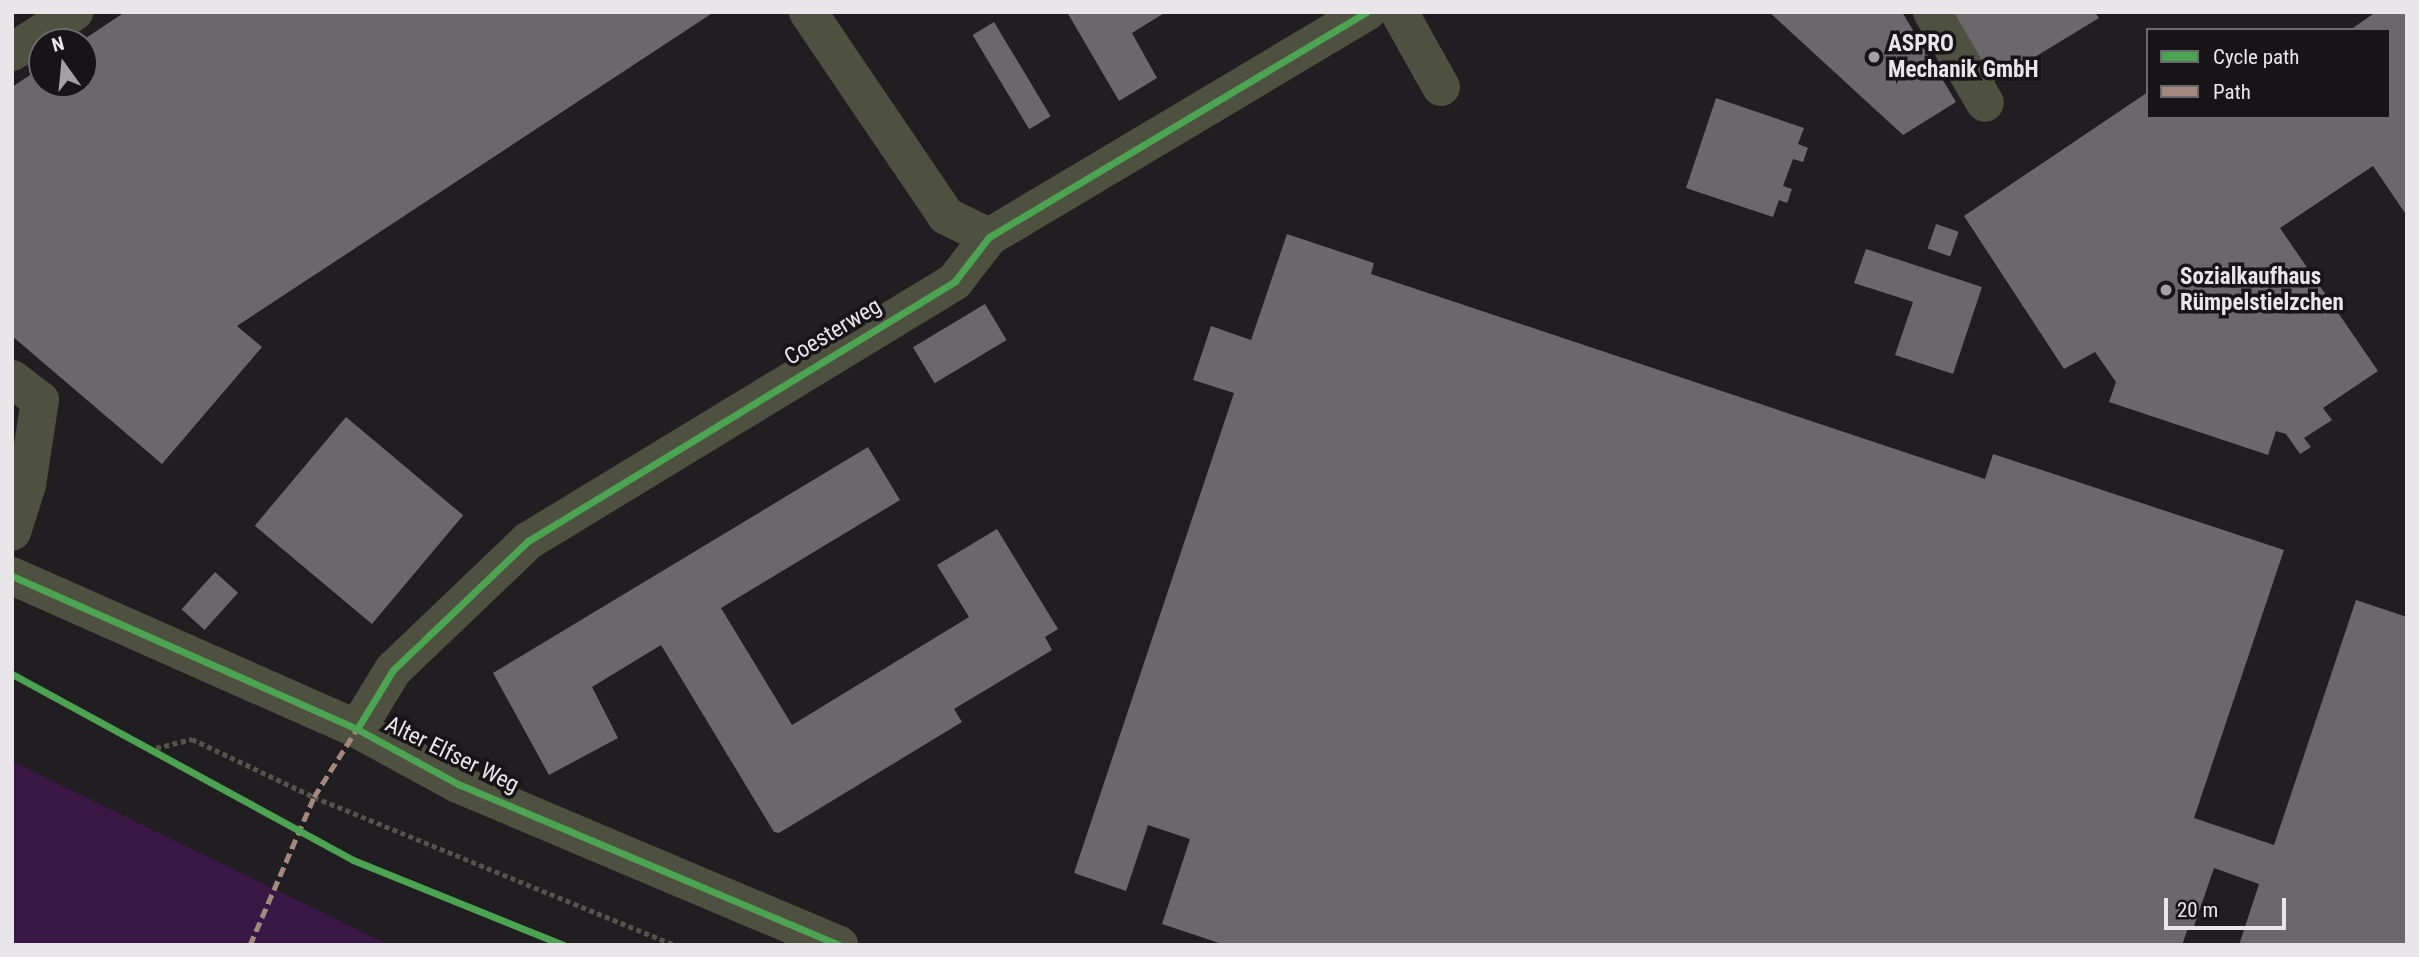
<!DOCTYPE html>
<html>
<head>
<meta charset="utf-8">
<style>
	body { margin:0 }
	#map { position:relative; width:2419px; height:957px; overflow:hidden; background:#201e21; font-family:"Roboto Condensed",sans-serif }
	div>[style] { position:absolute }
	.green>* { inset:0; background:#3b1746 }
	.building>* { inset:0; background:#6a686b; transform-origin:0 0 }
	.path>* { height:4.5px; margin-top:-2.25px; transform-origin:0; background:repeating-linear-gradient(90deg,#54544b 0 5px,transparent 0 8.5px) }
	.minor>* { height:38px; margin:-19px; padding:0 19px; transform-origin:19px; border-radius:19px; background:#4e5040 }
	.quiet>* { height:5px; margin-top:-2.5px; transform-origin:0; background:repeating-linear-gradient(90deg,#a5887d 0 10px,transparent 0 15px) }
	.cycleway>* { height:7px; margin:-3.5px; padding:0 3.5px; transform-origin:3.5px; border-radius:3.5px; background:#4ca352 }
	.dots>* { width:19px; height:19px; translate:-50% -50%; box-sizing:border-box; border:4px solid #171418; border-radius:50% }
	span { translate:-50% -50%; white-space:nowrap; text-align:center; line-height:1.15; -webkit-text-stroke:7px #171418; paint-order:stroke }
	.poi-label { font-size:23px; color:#e8e6e9; font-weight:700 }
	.left { translate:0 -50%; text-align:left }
	.street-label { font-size:23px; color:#e8e6e9 }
	.frame { position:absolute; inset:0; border:14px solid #e8e6e9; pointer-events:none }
	.legend { position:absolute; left:2146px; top:28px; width:245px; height:91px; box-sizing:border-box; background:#171418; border:2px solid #6b686c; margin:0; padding:9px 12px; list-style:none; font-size:21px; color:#e8e6e9 }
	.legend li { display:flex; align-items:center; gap:14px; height:35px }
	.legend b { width:35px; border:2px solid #6b686c }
	.north { position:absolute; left:28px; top:28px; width:70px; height:70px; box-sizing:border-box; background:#171418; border:2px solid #6b686c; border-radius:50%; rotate:345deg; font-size:19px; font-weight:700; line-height:28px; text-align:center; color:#e8e6e9 }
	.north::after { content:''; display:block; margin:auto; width:24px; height:32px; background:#a2a0a3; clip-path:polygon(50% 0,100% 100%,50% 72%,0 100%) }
	.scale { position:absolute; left:2164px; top:898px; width:122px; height:32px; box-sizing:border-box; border:4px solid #e8e6e9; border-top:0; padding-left:9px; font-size:21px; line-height:24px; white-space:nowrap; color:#e8e6e9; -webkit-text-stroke:5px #171418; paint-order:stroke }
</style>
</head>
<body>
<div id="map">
	<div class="green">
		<div style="clip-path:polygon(12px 761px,50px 780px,389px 945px,12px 945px)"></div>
	</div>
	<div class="building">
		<div style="clip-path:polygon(125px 12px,714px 12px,237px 326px,262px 347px,162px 464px,12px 336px,12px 87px,42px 67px,42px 84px,84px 84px,80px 42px)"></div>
		<div style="clip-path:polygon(1067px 12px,1166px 12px,1132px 33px,1157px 78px,1119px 101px)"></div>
		<div style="clip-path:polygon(1769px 12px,1902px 12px,1956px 102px,1903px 135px)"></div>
		<div style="clip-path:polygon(1949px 12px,2095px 12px,2099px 18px,1992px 83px)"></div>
		<div style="clip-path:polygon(2376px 12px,2407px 12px,2407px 216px,2373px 166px,2280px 228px,2378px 371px,2323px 408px,2332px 420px,2304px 438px,2311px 447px,2300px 454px,2286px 434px,2276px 431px,2268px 455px,2109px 402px,2116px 382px,2095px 352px,2064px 369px,1964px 216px,2148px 92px,2148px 117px,2389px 117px,2389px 30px,2350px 30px)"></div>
		<div style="left:994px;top:22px;width:110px;height:25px;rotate:59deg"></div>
		<div style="clip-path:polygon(1716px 98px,1804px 128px,1798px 144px,1808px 148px,1803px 162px,1793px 159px,1783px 186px,1792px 189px,1787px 203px,1779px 200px,1773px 217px,1686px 188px)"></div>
		<div style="left:1936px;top:224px;width:24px;height:26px;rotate:19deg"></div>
		<div style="clip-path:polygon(1287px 234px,1374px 263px,1371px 274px,1985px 479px,1993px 454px,2284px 550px,2194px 818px,2274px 845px,2356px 600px,2407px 617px,2407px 945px,2239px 945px,2259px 884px,2214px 868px,2193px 929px,2188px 928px,2182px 945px,1225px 945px,1162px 924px,1190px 839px,1148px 825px,1126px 891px,1074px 873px,1234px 393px,1193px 380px,1211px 326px,1251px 340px)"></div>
		<div style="clip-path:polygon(1866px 249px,1982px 287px,1953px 374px,1895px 355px,1913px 302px,1854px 283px)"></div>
		<div style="left:985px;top:304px;width:42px;height:84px;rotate:59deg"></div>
		<div style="left:346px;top:417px;width:153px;height:142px;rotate:40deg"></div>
		<div style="clip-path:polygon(868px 447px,900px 500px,721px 608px,792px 725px,969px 617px,937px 565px,997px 529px,1058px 629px,1045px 637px,1052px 650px,954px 709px,962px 722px,779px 833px,774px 832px,661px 645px,592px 687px,618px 738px,549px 775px,493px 673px)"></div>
		<div style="left:215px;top:572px;width:31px;height:50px;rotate:42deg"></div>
	</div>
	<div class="path">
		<div style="left:156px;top:748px;width:37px;rotate:-14deg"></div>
		<div style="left:192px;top:739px;width:135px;rotate:25.4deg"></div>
		<div style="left:314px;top:797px;width:389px;rotate:22.3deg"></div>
	</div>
	<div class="minor">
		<div style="left:808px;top:12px;width:246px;rotate:55.9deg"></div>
		<div style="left:946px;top:216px;width:48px;rotate:26deg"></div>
		<div style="left:1399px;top:12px;width:86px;rotate:60.8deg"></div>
		<div style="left:1932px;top:12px;width:105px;rotate:59.8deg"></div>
		<div style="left:12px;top:52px;width:74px;rotate:-32.8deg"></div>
		<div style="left:12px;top:379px;width:35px;rotate:37deg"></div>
		<div style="left:40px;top:400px;width:86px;rotate:98.7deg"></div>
		<div style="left:27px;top:485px;width:49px;rotate:107.7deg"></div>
		<div style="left:12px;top:576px;width:377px;rotate:23.9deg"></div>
		<div style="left:357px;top:729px;width:115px;rotate:28.6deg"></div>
		<div style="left:458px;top:784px;width:414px;rotate:22.9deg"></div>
		<div style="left:357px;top:729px;width:69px;rotate:-58.6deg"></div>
		<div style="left:393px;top:670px;width:187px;rotate:-43.7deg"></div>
		<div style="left:528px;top:541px;width:500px;rotate:-31.3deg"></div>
		<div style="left:955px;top:281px;width:56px;rotate:-52.3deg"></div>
		<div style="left:989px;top:237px;width:440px;rotate:-30.8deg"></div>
	</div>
	<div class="quiet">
		<div style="left:250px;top:945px;width:161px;rotate:-66.6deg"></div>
		<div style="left:314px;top:797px;width:80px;rotate:-57.7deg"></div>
	</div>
	<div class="cycleway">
		<div style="left:12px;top:576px;width:377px;rotate:23.9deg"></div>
		<div style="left:357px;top:729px;width:115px;rotate:28.6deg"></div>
		<div style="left:458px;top:784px;width:414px;rotate:22.9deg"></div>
		<div style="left:12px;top:674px;width:388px;rotate:28.6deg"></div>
		<div style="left:353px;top:860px;width:227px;rotate:22deg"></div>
		<div style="left:357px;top:729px;width:69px;rotate:-58.6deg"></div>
		<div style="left:393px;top:670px;width:187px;rotate:-43.7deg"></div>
		<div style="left:528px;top:541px;width:500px;rotate:-31.3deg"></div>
		<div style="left:955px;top:281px;width:56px;rotate:-52.3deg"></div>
		<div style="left:989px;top:237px;width:440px;rotate:-30.8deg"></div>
	</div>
	<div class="dots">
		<div style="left:1874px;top:57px;background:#a2a0a3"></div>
		<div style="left:2166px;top:290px;background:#a2a0a3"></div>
	</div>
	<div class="poi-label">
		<span class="left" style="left:1888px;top:57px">ASPRO<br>Mechanik GmbH</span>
		<span class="left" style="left:2180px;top:290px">Sozialkaufhaus<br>Rümpelstielzchen</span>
	</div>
	<div class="street-label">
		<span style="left:833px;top:332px;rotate:-31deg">Coesterweg</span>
		<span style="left:452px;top:755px;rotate:26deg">Alter Elfser Weg</span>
	</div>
	<div class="frame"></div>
	<ul class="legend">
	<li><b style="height:9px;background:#4ca352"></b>Cycle path</li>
	<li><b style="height:9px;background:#a5887d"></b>Path</li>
	</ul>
	<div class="north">N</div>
	<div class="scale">20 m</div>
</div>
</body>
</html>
